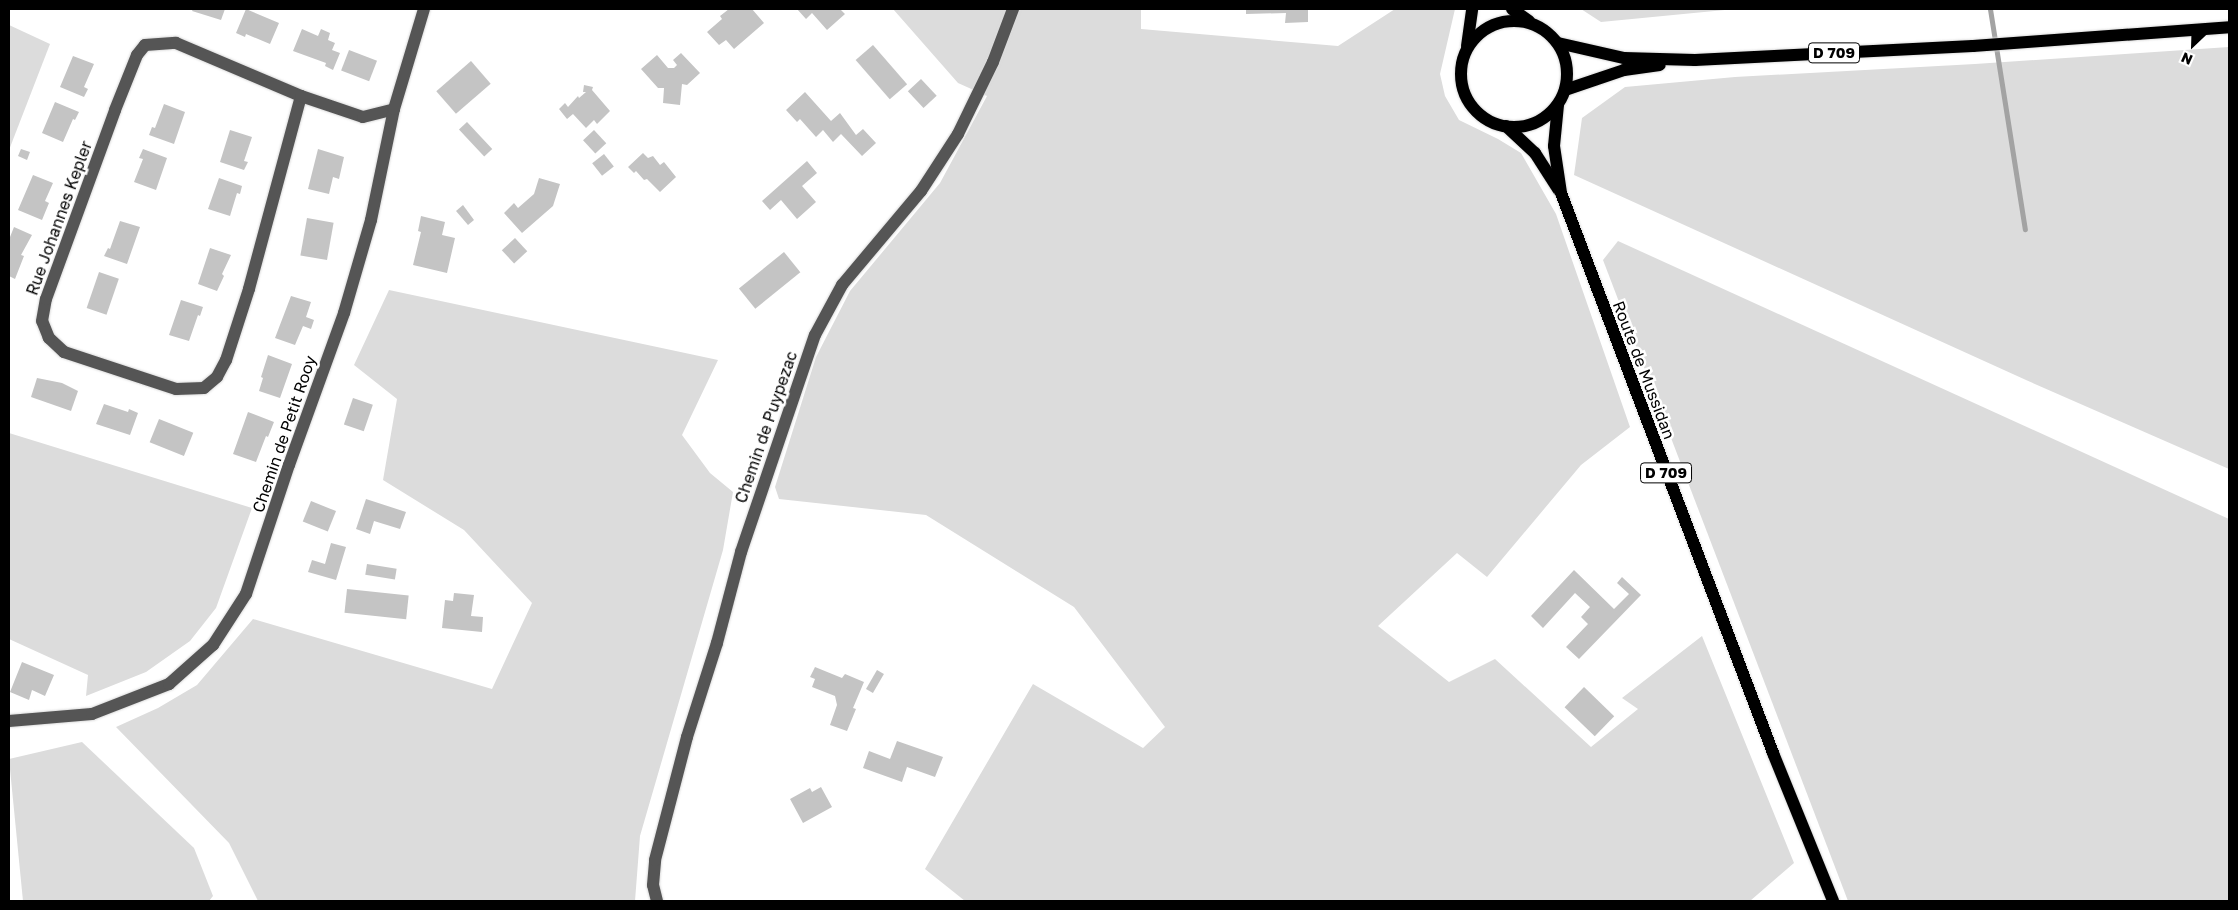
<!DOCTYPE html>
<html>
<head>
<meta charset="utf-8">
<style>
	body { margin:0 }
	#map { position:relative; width:2238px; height:910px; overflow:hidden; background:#fff; font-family:"Golos Text",sans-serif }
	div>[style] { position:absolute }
	.green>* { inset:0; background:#dcdcdc }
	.stream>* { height:5px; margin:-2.5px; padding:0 2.5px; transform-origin:2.5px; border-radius:2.5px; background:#a3a3a3 }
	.building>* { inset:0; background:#c4c4c4; transform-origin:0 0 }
	.roads { filter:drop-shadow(0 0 1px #dbdbdb) drop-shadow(0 0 1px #dbdbdb) }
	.minor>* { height:12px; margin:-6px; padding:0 6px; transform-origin:6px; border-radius:6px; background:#555 }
	.major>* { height:12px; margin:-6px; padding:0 6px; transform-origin:6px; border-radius:6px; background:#000 }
	.major>.ring { margin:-6px; padding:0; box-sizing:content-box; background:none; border:12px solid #000; border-radius:50% }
	span { translate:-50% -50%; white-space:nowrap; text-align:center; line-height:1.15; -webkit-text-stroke:5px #fff; paint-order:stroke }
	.shield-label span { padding:1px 4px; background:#fff; border:1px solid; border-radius:4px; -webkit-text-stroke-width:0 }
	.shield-label { font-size:15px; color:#000; font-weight:700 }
	.street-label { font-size:16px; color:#000 }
	.frame { position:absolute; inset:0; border:10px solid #000; pointer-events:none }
	.north { position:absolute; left:2168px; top:20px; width:50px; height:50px; -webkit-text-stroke:4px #fff; paint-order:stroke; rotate:204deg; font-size:14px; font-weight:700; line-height:20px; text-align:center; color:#000 }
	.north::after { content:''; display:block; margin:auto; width:18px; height:22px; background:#000; clip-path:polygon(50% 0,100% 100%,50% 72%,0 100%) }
</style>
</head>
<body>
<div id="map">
	<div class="green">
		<div style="clip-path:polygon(893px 9px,1141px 9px,1141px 29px,1338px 46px,1395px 9px,1455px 9px,1440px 74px,1445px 96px,1459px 120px,1498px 139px,1521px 153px,1556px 214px,1630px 427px,1581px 465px,1487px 577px,1457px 553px,1378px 626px,1449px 682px,1495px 659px,1591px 747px,1638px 709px,1622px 698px,1702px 636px,1794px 863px,1750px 901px,965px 901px,925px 869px,1033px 684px,1143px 748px,1165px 727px,1074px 607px,926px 515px,779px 499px,775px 487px,816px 357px,850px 291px,940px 183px,987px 96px,958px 83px)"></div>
		<div style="clip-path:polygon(1581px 9px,1735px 9px,1601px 22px)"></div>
		<div style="clip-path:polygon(9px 25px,50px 44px,9px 150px)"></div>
		<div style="clip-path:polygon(2229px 47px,2229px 469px,2026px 380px,1574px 175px,1582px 118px,1625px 87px,1735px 77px,1975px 64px)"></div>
		<div style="clip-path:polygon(1618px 241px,2229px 519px,2229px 901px,1848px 901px,1603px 260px)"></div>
		<div style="clip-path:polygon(389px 290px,718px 360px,682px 435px,710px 473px,733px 492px,723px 550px,640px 836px,635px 901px,258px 901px,229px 843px,116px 727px,158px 708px,197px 685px,253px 619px,492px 689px,532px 603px,464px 530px,383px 480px,397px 399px,354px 365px)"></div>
		<div style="clip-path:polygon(9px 433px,252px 508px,216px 608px,190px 641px,146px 672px,86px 696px,88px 675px,9px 639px)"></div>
		<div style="clip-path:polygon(82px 742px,194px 848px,213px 896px,209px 901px,23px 901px,9px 759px)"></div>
	</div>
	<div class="stream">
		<div style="left:1990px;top:9px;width:223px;rotate:81deg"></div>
	</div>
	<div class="building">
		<div style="clip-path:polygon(193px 9px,225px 9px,221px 20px,192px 11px)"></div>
		<div style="clip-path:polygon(246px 9px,279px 23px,270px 44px,246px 34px,245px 37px,236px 33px)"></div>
		<div style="clip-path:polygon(729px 9px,752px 9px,764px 23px,734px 49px,726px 40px,719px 45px,707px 32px,722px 19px,720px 16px)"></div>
		<div style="clip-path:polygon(797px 9px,840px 9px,845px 14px,827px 30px,812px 13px,806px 19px)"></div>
		<div style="clip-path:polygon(1246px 9px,1308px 9px,1308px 22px,1285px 23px,1286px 13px,1246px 14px)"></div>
		<div style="clip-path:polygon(302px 29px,318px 36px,321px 29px,330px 33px,328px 40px,335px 43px,332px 50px,340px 53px,333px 70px,325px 66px,326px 63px,293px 51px)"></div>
		<div style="left:873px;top:45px;width:52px;height:23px;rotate:49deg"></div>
		<div style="left:349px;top:50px;width:30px;height:22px;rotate:21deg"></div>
		<div style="clip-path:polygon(681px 53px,700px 73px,687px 85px,682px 84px,680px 105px,663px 103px,664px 88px,658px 88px,641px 69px,657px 55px,668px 68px,674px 68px,677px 65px,673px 60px)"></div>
		<div style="clip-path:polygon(73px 56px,94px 64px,84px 87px,88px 89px,84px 97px,60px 87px)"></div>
		<div style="left:471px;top:61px;width:30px;height:46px;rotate:49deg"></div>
		<div style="left:921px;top:79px;width:23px;height:18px;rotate:47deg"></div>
		<div style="clip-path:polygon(584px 85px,593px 87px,592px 90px,610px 111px,597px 124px,594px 120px,586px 128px,573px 114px,567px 119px,559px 109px,565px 103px,568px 107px,578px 96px,579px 98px,586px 92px,583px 92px)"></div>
		<div style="clip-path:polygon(805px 92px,831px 121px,840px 113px,856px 135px,863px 129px,876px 143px,862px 156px,841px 134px,833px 142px,823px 130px,816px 137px,800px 119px,797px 122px,786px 110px)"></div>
		<div style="clip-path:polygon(55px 102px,79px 112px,75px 120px,73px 119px,63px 142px,42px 133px)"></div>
		<div style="clip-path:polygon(164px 104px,185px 112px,174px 144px,149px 135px,152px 127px,155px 128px)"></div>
		<div style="left:467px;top:122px;width:37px;height:11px;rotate:47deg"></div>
		<div style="clip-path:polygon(230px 130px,252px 137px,244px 161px,248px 162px,244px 170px,220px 162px)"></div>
		<div style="left:594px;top:130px;width:18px;height:15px;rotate:47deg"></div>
		<div style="clip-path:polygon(21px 149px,30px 152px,27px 160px,18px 156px)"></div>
		<div style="clip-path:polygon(143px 149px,167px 158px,156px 190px,134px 182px,143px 159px,139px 158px)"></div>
		<div style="clip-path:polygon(318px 149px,344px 157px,339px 179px,333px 177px,329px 194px,308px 189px)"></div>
		<div style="clip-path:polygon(643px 153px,648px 158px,653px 156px,660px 165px,664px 162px,676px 177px,660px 192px,647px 179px,644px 180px,636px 171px,634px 173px,628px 167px)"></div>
		<div style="left:604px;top:154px;width:16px;height:15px;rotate:52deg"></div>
		<div style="clip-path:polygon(807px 161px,817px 173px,802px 186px,816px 202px,797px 219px,781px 200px,770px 210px,762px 201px)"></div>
		<div style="clip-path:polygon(33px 175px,53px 183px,45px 201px,49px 203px,42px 220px,18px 210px)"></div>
		<div style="clip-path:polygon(219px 178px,242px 186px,240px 194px,237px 193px,230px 216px,208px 209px)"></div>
		<div style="clip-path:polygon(539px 178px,560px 184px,553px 206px,522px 233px,504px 213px,514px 203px,518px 208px,534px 194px)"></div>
		<div style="clip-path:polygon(463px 205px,474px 220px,468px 225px,456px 211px)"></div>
		<div style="clip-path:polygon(421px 216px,445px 222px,442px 235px,455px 238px,447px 273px,413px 265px,421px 232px,418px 231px)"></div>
		<div style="left:307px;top:218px;width:27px;height:38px;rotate:10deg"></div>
		<div style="clip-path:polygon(120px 221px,140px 227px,127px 264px,104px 256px,108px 248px,110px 249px)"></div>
		<div style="clip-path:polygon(14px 227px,32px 235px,21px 255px,24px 256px,15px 279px,9px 276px,9px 236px,10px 237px)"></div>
		<div style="left:515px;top:238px;width:18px;height:18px;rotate:47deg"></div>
		<div style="clip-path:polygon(210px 248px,231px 255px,222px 274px,224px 276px,217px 291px,198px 284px)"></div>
		<div style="left:784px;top:252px;width:26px;height:58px;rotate:51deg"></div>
		<div style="left:99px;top:272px;width:21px;height:38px;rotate:19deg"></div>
		<div style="clip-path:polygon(291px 296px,311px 302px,306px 317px,314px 320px,311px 329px,303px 326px,295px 345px,275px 338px)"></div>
		<div style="clip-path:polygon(181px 300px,203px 307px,200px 316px,198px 315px,189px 341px,169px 335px)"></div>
		<div style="clip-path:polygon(268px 355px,292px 364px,280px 398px,259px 391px,263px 378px,261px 377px)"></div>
		<div style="clip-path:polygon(37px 378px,62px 383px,78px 391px,71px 411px,31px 397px)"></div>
		<div style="left:353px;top:398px;width:21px;height:28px;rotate:19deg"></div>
		<div style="clip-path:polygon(104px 404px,128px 412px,129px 409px,138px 413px,130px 435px,96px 424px)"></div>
		<div style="clip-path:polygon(248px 412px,274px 422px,268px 437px,266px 436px,256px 462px,233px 454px)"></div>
		<div style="left:159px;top:419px;width:37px;height:25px;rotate:22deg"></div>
		<div style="clip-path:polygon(366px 499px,406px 512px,400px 529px,374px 521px,370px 534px,356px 529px)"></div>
		<div style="left:311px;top:501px;width:27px;height:22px;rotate:22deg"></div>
		<div style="clip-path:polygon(331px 543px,346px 547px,336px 580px,308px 572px,312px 560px,325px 564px)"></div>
		<div style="left:367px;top:564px;width:30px;height:11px;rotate:9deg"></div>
		<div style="clip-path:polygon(1574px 570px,1614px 609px,1629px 594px,1617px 583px,1622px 577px,1641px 595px,1579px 659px,1566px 647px,1588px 624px,1581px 617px,1590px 607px,1575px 593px,1543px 628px,1531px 616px)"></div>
		<div style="left:347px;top:589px;width:62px;height:24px;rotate:6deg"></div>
		<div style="clip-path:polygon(454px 593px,474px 595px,471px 616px,483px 617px,482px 632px,442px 628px,445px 600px,453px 601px)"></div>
		<div style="clip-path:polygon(22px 662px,54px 675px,45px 696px,32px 690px,29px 700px,10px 692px)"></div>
		<div style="clip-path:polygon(815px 667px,842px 678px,845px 674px,864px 682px,853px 708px,856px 709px,847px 731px,830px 725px,837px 705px,835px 696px,812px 687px,815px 679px,810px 677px)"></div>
		<div style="left:877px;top:670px;width:8px;height:22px;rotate:30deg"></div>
		<div style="left:1584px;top:687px;width:42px;height:28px;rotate:44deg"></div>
		<div style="clip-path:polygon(897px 741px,943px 757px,935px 777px,907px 767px,902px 782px,863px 768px,869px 751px,890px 759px)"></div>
		<div style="clip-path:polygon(821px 787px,832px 807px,803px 823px,790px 799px,810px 788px,812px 792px)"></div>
	</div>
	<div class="roads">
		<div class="minor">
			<div style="left:301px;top:96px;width:200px;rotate:105.1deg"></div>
			<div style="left:249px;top:289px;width:75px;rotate:107.9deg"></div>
			<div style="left:226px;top:360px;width:19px;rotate:118deg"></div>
			<div style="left:217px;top:377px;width:17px;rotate:140deg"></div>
			<div style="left:204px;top:388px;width:28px;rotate:178deg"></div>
			<div style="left:176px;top:389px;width:118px;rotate:-161.7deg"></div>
			<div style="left:64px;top:352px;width:21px;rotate:-137deg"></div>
			<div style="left:49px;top:338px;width:18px;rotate:-112deg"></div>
			<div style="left:42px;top:321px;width:22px;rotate:-80deg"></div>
			<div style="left:46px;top:299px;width:201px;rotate:-69.9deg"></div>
			<div style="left:115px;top:110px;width:59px;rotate:-68.2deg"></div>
			<div style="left:137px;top:55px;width:13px;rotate:-51deg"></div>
			<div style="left:145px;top:45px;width:31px;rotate:-4deg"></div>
			<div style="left:176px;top:43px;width:136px;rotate:23deg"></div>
			<div style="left:301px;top:96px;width:65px;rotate:18.7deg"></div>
			<div style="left:363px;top:117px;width:32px;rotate:-14deg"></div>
			<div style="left:9px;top:721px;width:83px;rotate:-4.8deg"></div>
			<div style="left:92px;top:714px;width:83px;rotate:-21.3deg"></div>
			<div style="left:169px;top:684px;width:59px;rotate:-41.6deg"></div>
			<div style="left:213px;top:645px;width:61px;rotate:-57.1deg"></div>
			<div style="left:246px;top:594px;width:136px;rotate:-71.6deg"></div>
			<div style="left:289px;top:465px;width:162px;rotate:-70.1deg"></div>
			<div style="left:344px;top:313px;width:97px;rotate:-73.8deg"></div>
			<div style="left:371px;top:220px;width:113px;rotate:-78.3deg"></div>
			<div style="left:394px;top:109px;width:104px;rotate:-73.3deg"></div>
			<div style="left:657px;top:901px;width:16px;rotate:-104deg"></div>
			<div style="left:653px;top:885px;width:25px;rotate:-85deg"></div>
			<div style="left:655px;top:860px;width:127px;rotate:-75.4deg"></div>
			<div style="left:687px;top:737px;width:99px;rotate:-72.3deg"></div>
			<div style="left:717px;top:643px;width:94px;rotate:-75.2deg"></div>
			<div style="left:741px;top:552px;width:229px;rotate:-71.2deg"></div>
			<div style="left:815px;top:335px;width:57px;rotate:-61.6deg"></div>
			<div style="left:842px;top:285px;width:123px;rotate:-50deg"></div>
			<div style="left:921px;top:191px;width:68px;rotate:-57deg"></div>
			<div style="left:958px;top:134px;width:80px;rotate:-64.1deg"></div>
			<div style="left:993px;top:62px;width:57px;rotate:-69.3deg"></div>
		</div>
		<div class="major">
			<div style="left:1512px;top:9px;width:21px;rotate:35deg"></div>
			<div class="ring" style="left:1461px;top:21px;width:94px;height:94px"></div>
			<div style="left:1558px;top:43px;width:68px;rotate:12.8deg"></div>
			<div style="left:1624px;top:58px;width:71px;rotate:1.6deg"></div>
			<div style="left:1695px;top:60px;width:278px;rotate:-2.9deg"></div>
			<div style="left:1973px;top:46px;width:257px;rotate:-4.2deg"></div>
			<div style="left:1467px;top:46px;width:37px;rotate:-82deg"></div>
			<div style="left:1565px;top:90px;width:62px;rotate:-18.7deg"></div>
			<div style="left:1624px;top:70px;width:36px;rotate:-8deg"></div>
			<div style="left:1558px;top:105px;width:41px;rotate:95.6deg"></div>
			<div style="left:1554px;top:146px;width:48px;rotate:81.5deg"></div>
			<div style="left:1561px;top:193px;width:599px;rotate:69.26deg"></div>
			<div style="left:1773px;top:753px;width:160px;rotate:67.9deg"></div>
			<div style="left:1506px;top:126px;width:40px;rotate:43deg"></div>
			<div style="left:1535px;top:153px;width:43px;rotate:57.4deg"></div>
		</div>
	</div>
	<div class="shield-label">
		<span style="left:1834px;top:53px">D 709</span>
		<span style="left:1666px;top:473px">D 709</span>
	</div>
	<div class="street-label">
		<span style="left:59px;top:218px;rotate:-70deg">Rue Johannes Kepler</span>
		<span style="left:1644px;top:370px;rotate:69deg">Route de Mussidan</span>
		<span style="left:766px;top:427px;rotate:-71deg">Chemin de Puypezac</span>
		<span style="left:284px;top:434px;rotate:-71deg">Chemin de Petit Rooy</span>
	</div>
	<div class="frame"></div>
	<div class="north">N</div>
</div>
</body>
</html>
